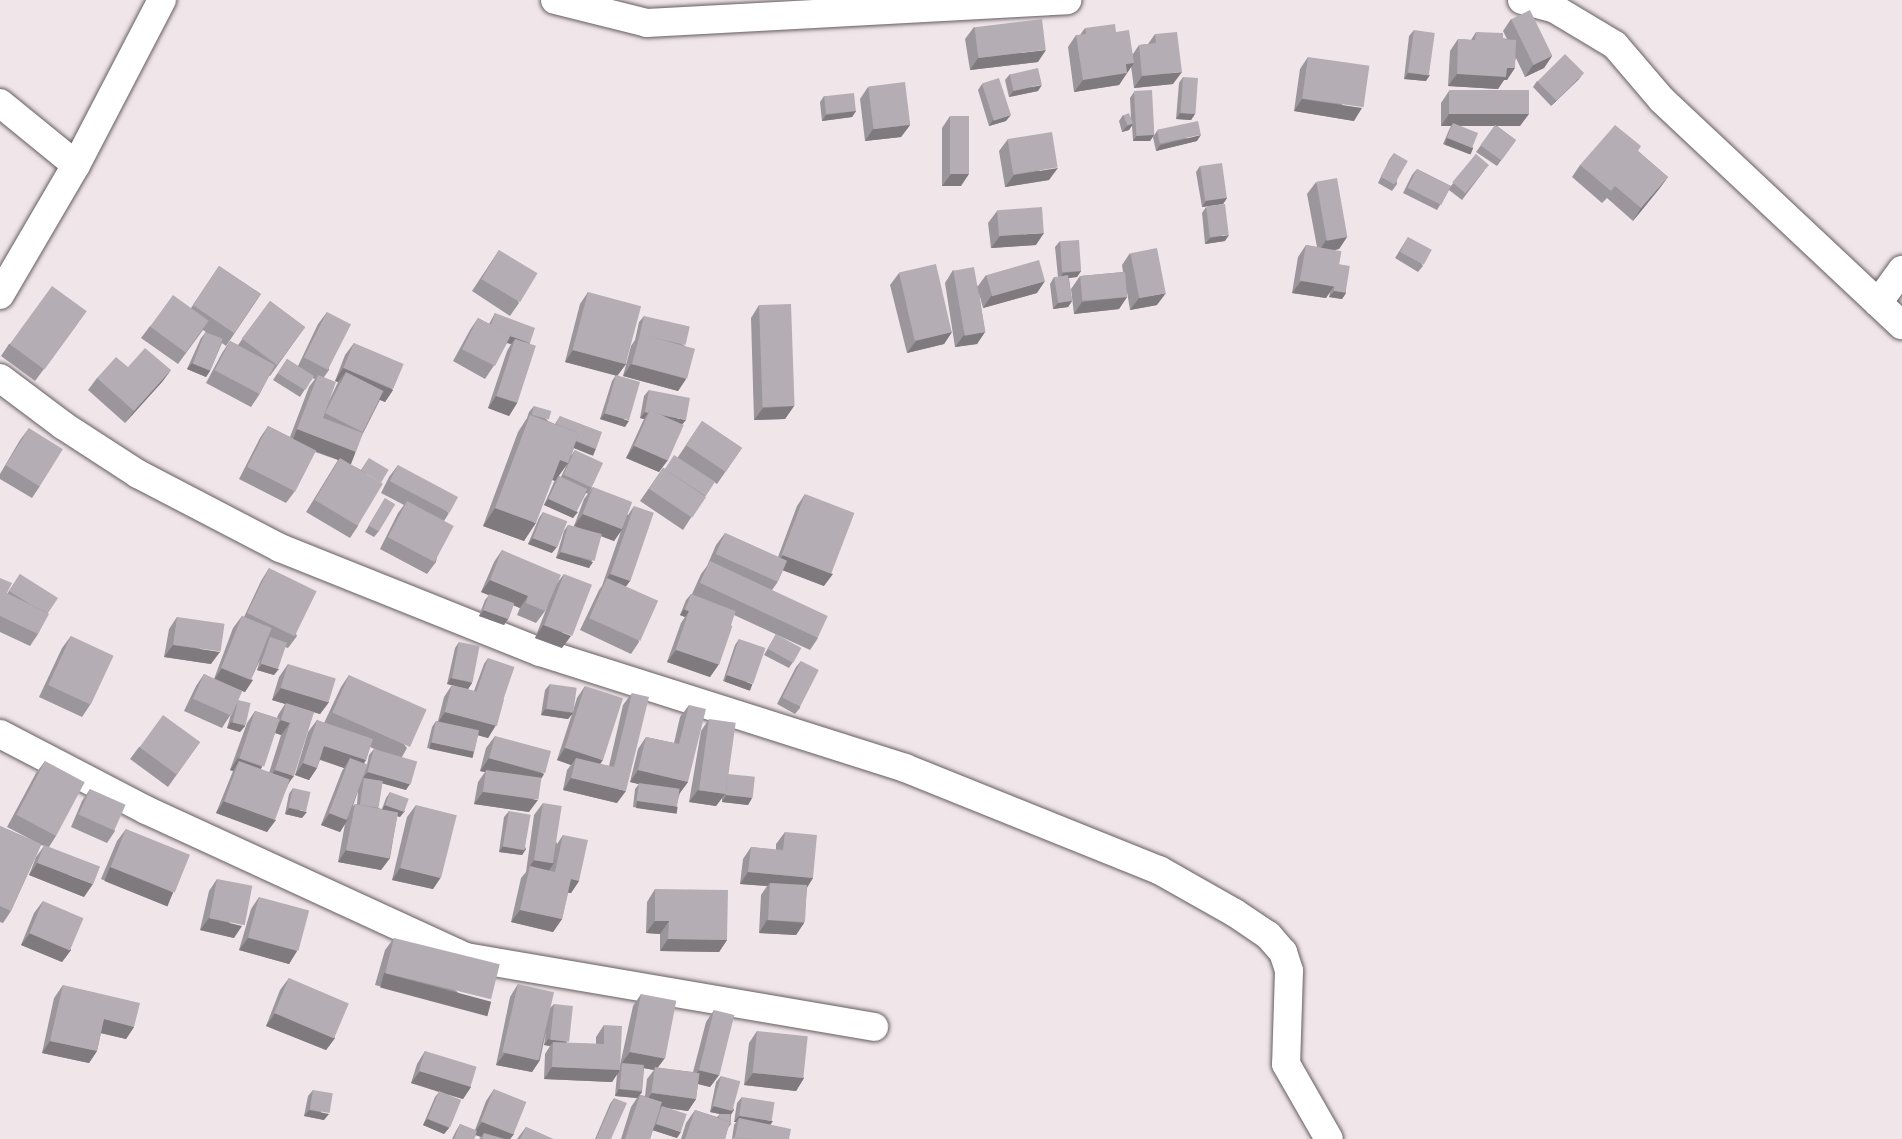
<!DOCTYPE html>
<html>
<head>
<meta charset="utf-8">
<style>
	body { margin:0 }
	#map { position:relative; width:1902px; height:1139px; overflow:hidden; background:#f0e6ea; font-family:"Source Sans 3",sans-serif }
	div>[style] { position:absolute }
	.roads { filter:drop-shadow(0 0 2px #655c5f) drop-shadow(0 0 2px #655c5f) }
	.street>* { height:28px; margin:-14px; padding:0 14px; transform-origin:14px; border-radius:14px; background:#fff }
	.wall>* { inset:0; background:#9b969b }
	.shaded-wall>* { inset:0; background:#7e7a7e; transform-origin:0 0 }
	.building>* { inset:0; background:#b4aeb4; transform-origin:0 0 }
	span { translate:-50% -50%; white-space:nowrap; text-align:center; line-height:1.15; -webkit-text-stroke:5px #fff; paint-order:stroke }
</style>
</head>
<body>
<div id="map">
	<div class="roads">
		<div class="street">
			<div style="left:555px;top:0;width:95px;rotate:14deg"></div>
			<div style="left:647px;top:23px;width:421px;rotate:-3.1deg"></div>
			<div style="left:1522px;top:0;width:34px;rotate:15deg"></div>
			<div style="left:1555px;top:9px;width:70px;rotate:31deg"></div>
			<div style="left:1615px;top:45px;width:72px;rotate:49.5deg"></div>
			<div style="left:1662px;top:100px;width:329px;rotate:43.2deg"></div>
			<div style="left:0;top:103px;width:98px;rotate:39.2deg"></div>
			<div style="left:0;top:295px;width:151px;rotate:-59.7deg"></div>
			<div style="left:76px;top:165px;width:186px;rotate:-62.5deg"></div>
			<div style="left:1878px;top:303px;width:41px;rotate:-54deg"></div>
			<div style="left:0;top:378px;width:80px;rotate:36.9deg"></div>
			<div style="left:64px;top:426px;width:88px;rotate:33deg"></div>
			<div style="left:138px;top:474px;width:160px;rotate:27.5deg"></div>
			<div style="left:280px;top:548px;width:280px;rotate:21.8deg"></div>
			<div style="left:540px;top:652px;width:383px;rotate:17.6deg"></div>
			<div style="left:905px;top:768px;width:274px;rotate:21.9deg"></div>
			<div style="left:1159px;top:870px;width:87px;rotate:29.5deg"></div>
			<div style="left:1235px;top:913px;width:40px;rotate:34deg"></div>
			<div style="left:1268px;top:935px;width:23px;rotate:49deg"></div>
			<div style="left:1283px;top:952px;width:20px;rotate:72deg"></div>
			<div style="left:1289px;top:971px;width:93px;rotate:91.8deg"></div>
			<div style="left:1286px;top:1064px;width:86px;rotate:60.2deg"></div>
			<div style="left:0;top:734px;width:165px;rotate:27.5deg"></div>
			<div style="left:146px;top:810px;width:351px;rotate:24.7deg"></div>
			<div style="left:465px;top:957px;width:415px;rotate:9.7deg"></div>
		</div>
	</div>
	<div class="wall">
		<div style="clip-path:polygon(1511px 19px,1552px 56px,1544px 68px,1525px 77px,1516px 58px,1507px 80px,1504px 80px,1498px 89px,1448px 86px,1450px 51px,1458px 39px,1471px 40px,1476px 32px,1507px 39px,1503px 31px)"></div>
		<div style="clip-path:polygon(974px 27px,1038px 62px,970px 70px,965px 39px)"></div>
		<div style="clip-path:polygon(1085px 28px,1116px 32px,1133px 54px,1139px 45px,1148px 44px,1155px 34px,1173px 84px,1134px 88px,1131px 66px,1119px 85px,1074px 92px,1068px 47px,1076px 35px,1080px 35px)"></div>
		<div style="clip-path:polygon(1414px 30px,1426px 81px,1404px 79px,1409px 36px)"></div>
		<div style="clip-path:polygon(1308px 57px,1354px 121px,1294px 111px,1300px 69px)"></div>
		<div style="clip-path:polygon(1010px 74px,1038px 91px,1009px 97px,1005px 80px)"></div>
		<div style="clip-path:polygon(1183px 77px,1195px 114px,1191px 120px,1176px 119px,1179px 83px)"></div>
		<div style="clip-path:polygon(1579px 79px,1551px 106px,1533px 87px,1537px 81px)"></div>
		<div style="clip-path:polygon(982px 84px,1006px 121px,989px 126px,978px 90px)"></div>
		<div style="clip-path:polygon(868px 87px,910px 125px,901px 137px,865px 141px,860px 99px)"></div>
		<div style="clip-path:polygon(1449px 91px,1520px 126px,1497px 126px,1516px 140px,1497px 166px,1476px 152px,1495px 126px,1460px 126px,1473px 148px,1469px 154px,1443px 144px,1449px 130px,1451px 126px,1441px 126px,1441px 103px)"></div>
		<div style="clip-path:polygon(1134px 92px,1154px 135px,1150px 141px,1133px 141px,1132px 126px,1129px 130px,1122px 132px,1119px 121px,1123px 115px,1131px 118px,1130px 98px)"></div>
		<div style="clip-path:polygon(824px 96px,856px 111px,852px 117px,822px 121px,820px 102px)"></div>
		<div style="clip-path:polygon(950px 116px,961px 186px,942px 186px,942px 128px)"></div>
		<div style="clip-path:polygon(1157px 131px,1197px 141px,1156px 151px,1153px 137px)"></div>
		<div style="clip-path:polygon(1008px 139px,1049px 180px,1005px 187px,999px 151px)"></div>
		<div style="clip-path:polygon(1638px 151px,1668px 177px,1659px 189px,1633px 221px,1607px 198px,1602px 203px,1572px 177px,1580px 165px)"></div>
		<div style="clip-path:polygon(1394px 153px,1397px 184px,1392px 191px,1378px 183px,1389px 160px)"></div>
		<div style="clip-path:polygon(1476px 154px,1484px 171px,1462px 200px,1449px 190px,1437px 210px,1403px 193px,1412px 175px,1417px 169px,1451px 186px)"></div>
		<div style="clip-path:polygon(1200px 166px,1227px 198px,1223px 204px,1202px 207px,1196px 172px)"></div>
		<div style="clip-path:polygon(1316px 182px,1347px 237px,1339px 249px,1335px 250px,1346px 293px,1342px 299px,1329px 297px,1330px 292px,1326px 298px,1292px 293px,1298px 257px,1306px 245px,1317px 247px,1307px 194px)"></div>
		<div style="clip-path:polygon(1206px 207px,1225px 241px,1205px 244px,1202px 213px)"></div>
		<div style="clip-path:polygon(997px 211px,1036px 245px,991px 248px,988px 223px)"></div>
		<div style="clip-path:polygon(1408px 237px,1423px 266px,1418px 272px,1395px 258px)"></div>
		<div style="clip-path:polygon(1060px 241px,1081px 271px,1077px 277px,1069px 278px,1072px 301px,1068px 307px,1053px 309px,1050px 284px,1054px 277px,1058px 277px,1055px 247px)"></div>
		<div style="clip-path:polygon(499px 250px,519px 303px,510px 316px,472px 291px)"></div>
		<div style="clip-path:polygon(1130px 253px,1157px 305px,1130px 310px,1127px 292px,1127px 297px,1119px 309px,1074px 314px,1071px 289px,1080px 276px,1123px 272px,1122px 265px)"></div>
		<div style="clip-path:polygon(219px 266px,261px 294px,226px 346px,222px 343px,210px 371px,206px 377px,187px 369px,201px 338px,206px 332px,203px 330px,178px 364px,141px 338px,150px 326px,191px 308px)"></div>
		<div style="clip-path:polygon(953px 270px,978px 286px,986px 275px,1037px 293px,983px 308px,979px 293px,985px 332px,977px 344px,955px 347px,945px 283px)"></div>
		<div style="clip-path:polygon(899px 273px,952px 332px,944px 344px,907px 353px,890px 285px)"></div>
		<div style="clip-path:polygon(588px 292px,626px 364px,618px 375px,625px 427px,600px 419px,612px 381px,616px 375px,565px 362px,580px 304px)"></div>
		<div style="clip-path:polygon(270px 301px,305px 327px,270px 376px,269px 376px,259px 395px,251px 407px,206px 383px,222px 353px,230px 341px,238px 345px)"></div>
		<div style="clip-path:polygon(759px 305px,794px 406px,785px 419px,754px 420px,751px 318px)"></div>
		<div style="clip-path:polygon(327px 312px,329px 370px,324px 377px,329px 401px,338px 382px,335px 381px,345px 355px,354px 343px,393px 390px,385px 402px,380px 400px,348px 463px,361px 470px,369px 458px,358px 526px,350px 538px,306px 512px,338px 460px,315px 452px,295px 491px,286px 503px,239px 479px,260px 438px,268px 426px,290px 437px,309px 387px,315px 379px,312px 378px,300px 397px,273px 380px,287px 359px,298px 366px,318px 324px)"></div>
		<div style="clip-path:polygon(495px 313px,530px 343px,517px 403px,509px 416px,488px 408px,507px 351px,511px 344px,507px 343px,493px 367px,485px 379px,453px 361px,470px 330px,478px 318px,489px 324px)"></div>
		<div style="clip-path:polygon(644px 316px,685px 346px,686px 379px,678px 391px,623px 376px,631px 346px,635px 340px,639px 322px)"></div>
		<div style="clip-path:polygon(78px 323px,35px 381px,1px 356px,9px 344px)"></div>
		<div style="clip-path:polygon(128px 367px,171px 370px,162px 382px,125px 423px,88px 390px,97px 378px)"></div>
		<div style="clip-path:polygon(649px 390px,682px 424px,659px 472px,626px 458px,644px 419px,640px 418px,644px 396px)"></div>
		<div style="clip-path:polygon(534px 406px,548px 421px,555px 424px,560px 416px,596px 449px,591px 455px,574px 448px,571px 456px,575px 450px,592px 488px,588px 494px,586px 493px,573px 518px,544px 505px,554px 482px,559px 476px,561px 477px,567px 464px,555px 481px,552px 479px,524px 541px,483px 526px,518px 432px,527px 418px,529px 412px)"></div>
		<div style="clip-path:polygon(702px 421px,742px 448px,717px 484px,714px 482px,683px 530px,640px 501px,663px 468px,665px 469px,678px 457px)"></div>
		<div style="clip-path:polygon(29px 428px,40px 486px,32px 498px,0 479px,0 474px,20px 440px)"></div>
		<div style="clip-path:polygon(398px 465px,449px 513px,444px 521px,436px 562px,427px 574px,380px 549px,398px 513px,404px 505px,381px 493px,389px 477px)"></div>
		<div style="clip-path:polygon(593px 487px,628px 515px,634px 506px,630px 581px,626px 586px,639px 642px,631px 654px,580px 630px,599px 590px,602px 586px,621px 531px,614px 541px,601px 536px,589px 568px,556px 558px,564px 531px,568px 525px,580px 528px,574px 526px,584px 499px)"></div>
		<div style="clip-path:polygon(805px 494px,824px 586px,783px 570px,777px 583px,772px 590px,818px 638px,810px 650px,734px 615px,719px 664px,710px 677px,667px 662px,681px 623px,685px 617px,680px 615px,686px 600px,691px 594px,692px 594px,701px 574px,707px 566px,716px 545px,725px 533px,778px 557px,797px 506px)"></div>
		<div style="clip-path:polygon(385px 498px,379px 531px,374px 537px,365px 532px)"></div>
		<div style="clip-path:polygon(543px 512px,552px 553px,528px 544px,539px 518px)"></div>
		<div style="clip-path:polygon(502px 550px,557px 583px,564px 574px,562px 648px,535px 638px,549px 602px,545px 611px,536px 623px,517px 615px,520px 608px,513px 605px,508px 619px,504px 625px,479px 616px,485px 600px,489px 595px,481px 592px,494px 562px)"></div>
		<div style="clip-path:polygon(269px 568px,297px 636px,288px 648px,285px 647px,274px 675px,257px 670px,260px 660px,245px 692px,234px 688px,245px 726px,240px 732px,227px 728px,231px 714px,222px 728px,184px 711px,196px 686px,204px 674px,214px 679px,233px 628px,242px 616px,244px 617px,261px 581px)"></div>
		<div style="clip-path:polygon(20px 574px,48px 613px,38px 634px,30px 646px,0 632px,0 578px,7px 594px)"></div>
		<div style="clip-path:polygon(177px 617px,211px 664px,164px 657px,169px 629px)"></div>
		<div style="clip-path:polygon(776px 634px,793px 662px,789px 668px,764px 655px)"></div>
		<div style="clip-path:polygon(71px 636px,90px 705px,82px 717px,39px 697px,62px 648px)"></div>
		<div style="clip-path:polygon(739px 639px,748px 690px,723px 681px,735px 645px)"></div>
		<div style="clip-path:polygon(459px 642px,472px 683px,468px 689px,455px 686px,474px 691px,484px 664px,488px 658px,503px 698px,496px 725px,488px 738px,478px 735px,474px 751px,470px 757px,427px 748px,432px 727px,436px 721px,438px 721px,444px 697px,452px 685px,447px 684px,455px 648px)"></div>
		<div style="clip-path:polygon(801px 661px,800px 708px,795px 714px,777px 704px,796px 667px)"></div>
		<div style="clip-path:polygon(evenodd,288px 664px,329px 702px,320px 714px,314px 712px,289px 783px,267px 832px,216px 813px,233px 771px,230px 770px,247px 723px,255px 711px,277px 718px,278px 715px,285px 704px,272px 700px,279px 677px,288px 664px,275px 733px,281px 735px,269px 773px,260px 769px,262px 767px,275px 733px)"></div>
		<div style="clip-path:polygon(evenodd,349px 675px,407px 748px,402px 757px,406px 790px,382px 783px,378px 808px,382px 809px,386px 798px,390px 792px,400px 817px,397px 816px,390px 858px,381px 870px,338px 862px,345px 824px,340px 832px,321px 825px,342px 771px,344px 768px,320px 760px,317px 768px,309px 780px,295px 775px,308px 732px,317px 720px,324px 723px,341px 687px,349px 675px,370px 747px,377px 750px,374px 749px,369px 755px,367px 765px,364px 763px,366px 760px,370px 747px,349px 675px,358px 791px,357px 804px,355px 804px,353px 806px,358px 791px)"></div>
		<div style="clip-path:polygon(550px 684px,573px 711px,577px 698px,585px 686px,600px 764px,609px 766px,623px 705px,632px 693px,617px 803px,563px 790px,567px 770px,571px 765px,557px 760px,572px 714px,568px 719px,541px 715px,545px 690px)"></div>
		<div style="clip-path:polygon(689px 705px,688px 782px,680px 793px,674px 813px,633px 807px,635px 789px,639px 784px,630px 782px,638px 749px,646px 737px,674px 743px,680px 717px)"></div>
		<div style="clip-path:polygon(709px 719px,728px 775px,752px 798px,748px 805px,722px 802px,722px 798px,716px 806px,689px 802px,701px 731px)"></div>
		<div style="clip-path:polygon(495px 736px,544px 774px,541px 779px,529px 812px,474px 804px,478px 782px,485px 772px,480px 771px,486px 748px)"></div>
		<div style="clip-path:polygon(200px 742px,168px 787px,130px 759px,139px 747px)"></div>
		<div style="clip-path:polygon(45px 761px,56px 836px,49px 847px,84px 897px,29px 875px,36px 857px,44px 846px,41px 845px,11px 911px,3px 923px,0 922px,0 826px,34px 841px,7px 827px,36px 773px)"></div>
		<div style="clip-path:polygon(293px 788px,302px 818px,285px 814px,289px 794px)"></div>
		<div style="clip-path:polygon(90px 789px,115px 831px,107px 843px,71px 827px,82px 801px)"></div>
		<div style="clip-path:polygon(543px 803px,557px 844px,563px 835px,579px 881px,571px 893px,568px 893px,562px 919px,553px 932px,511px 922px,521px 878px,526px 872px,534px 815px)"></div>
		<div style="clip-path:polygon(416px 805px,441px 877px,433px 889px,392px 880px,407px 817px)"></div>
		<div style="clip-path:polygon(509px 811px,526px 849px,522px 855px,499px 852px,504px 817px)"></div>
		<div style="clip-path:polygon(126px 829px,173px 893px,165px 905px,101px 879px,117px 841px)"></div>
		<div style="clip-path:polygon(785px 832px,813px 878px,807px 888px,804px 923px,796px 935px,759px 933px,761px 895px,767px 886px,740px 884px,743px 859px,751px 847px,776px 850px,776px 844px)"></div>
		<div style="clip-path:polygon(217px 879px,234px 938px,200px 930px,209px 891px)"></div>
		<div style="clip-path:polygon(655px 889px,727px 940px,719px 952px,660px 951px,660px 934px,646px 933px,647px 902px)"></div>
		<div style="clip-path:polygon(259px 897px,297px 951px,289px 964px,239px 950px,251px 909px)"></div>
		<div style="clip-path:polygon(43px 901px,71px 950px,62px 962px,21px 945px,34px 913px)"></div>
		<div style="clip-path:polygon(394px 938px,482px 1013px,375px 985px,385px 950px)"></div>
		<div style="clip-path:polygon(289px 978px,335px 1038px,326px 1050px,266px 1026px,280px 990px)"></div>
		<div style="clip-path:polygon(evenodd,518px 984px,550px 1008px,554px 1004px,567px 1043px,596px 1044px,596px 1037px,604px 1025px,620px 1065px,633px 1006px,641px 994px,658px 1068px,693px 1072px,706px 1022px,714px 1010px,719px 1075px,710px 1087px,698px 1084px,696px 1099px,688px 1111px,668px 1108px,677px 1138px,653px 1130px,650px 1139px,621px 1139px,631px 1107px,637px 1098px,615px 1096px,617px 1074px,612px 1082px,544px 1079px,545px 1054px,550px 1046px,544px 1045px,546px 1032px,540px 1060px,532px 1072px,496px 1065px,510px 997px,518px 984px,644px 1068px,654px 1070px,647px 1079px,645px 1096px,640px 1095px,642px 1092px,644px 1068px)"></div>
		<div style="clip-path:polygon(63px 985px,134px 1027px,126px 1039px,101px 1033px,97px 1051px,89px 1063px,42px 1053px,54px 998px)"></div>
		<div style="clip-path:polygon(757px 1031px,804px 1078px,796px 1091px,744px 1085px,749px 1043px)"></div>
		<div style="clip-path:polygon(425px 1051px,471px 1087px,463px 1099px,449px 1095px,449px 1128px,444px 1134px,423px 1125px,435px 1097px,439px 1092px,411px 1083px,417px 1064px)"></div>
		<div style="clip-path:polygon(721px 1076px,734px 1110px,731px 1115px,731px 1124px,728px 1128px,725px 1139px,681px 1139px,686px 1123px,695px 1110px,717px 1117px,720px 1114px,710px 1112px,716px 1082px)"></div>
		<div style="clip-path:polygon(494px 1089px,514px 1134px,510px 1139px,479px 1139px,481px 1137px,476px 1135px,474px 1139px,452px 1139px,456px 1131px,460px 1124px,475px 1130px,486px 1101px)"></div>
		<div style="clip-path:polygon(313px 1090px,324px 1120px,304px 1116px,308px 1096px)"></div>
		<div style="clip-path:polygon(742px 1097px,770px 1125px,789px 1139px,732px 1139px,734px 1125px,736px 1122px,734px 1122px,737px 1103px)"></div>
		<div style="clip-path:polygon(614px 1098px,611px 1139px,595px 1139px,610px 1104px)"></div>
		<div style="clip-path:polygon(526px 1127px,553px 1139px,517px 1139px)"></div>
	</div>
	<div class="shaded-wall">
		<div style="clip-path:polygon(1046px 50px,1038px 62px,970px 70px,978px 58px)"></div>
		<div style="clip-path:polygon(1552px 56px,1544px 68px,1525px 77px,1533px 65px)"></div>
		<div style="clip-path:polygon(1134px 63px,1119px 85px,1074px 92px,1083px 80px,1126px 64px)"></div>
		<div style="clip-path:polygon(1507px 68px,1515px 68px,1507px 80px,1504px 80px,1498px 89px,1448px 86px,1457px 74px)"></div>
		<div style="clip-path:polygon(1182px 72px,1173px 84px,1134px 88px,1142px 76px)"></div>
		<div style="clip-path:polygon(1408px 73px,1430px 75px,1426px 81px,1404px 79px)"></div>
		<div style="clip-path:polygon(1584px 73px,1579px 79px,1551px 106px,1556px 100px)"></div>
		<div style="clip-path:polygon(1042px 85px,1038px 91px,1009px 97px,1013px 91px)"></div>
		<div style="clip-path:polygon(1302px 99px,1362px 108px,1354px 121px,1294px 111px)"></div>
		<div style="clip-path:polygon(856px 111px,852px 117px,822px 121px,826px 115px)"></div>
		<div style="clip-path:polygon(1180px 113px,1195px 114px,1191px 120px,1176px 119px)"></div>
		<div style="clip-path:polygon(1449px 114px,1529px 114px,1520px 126px,1452px 126px,1453px 123px,1451px 126px,1441px 126px)"></div>
		<div style="clip-path:polygon(1011px 115px,1006px 121px,989px 126px,993px 120px)"></div>
		<div style="clip-path:polygon(1133px 123px,1129px 130px,1122px 132px,1127px 126px)"></div>
		<div style="clip-path:polygon(910px 125px,901px 137px,865px 141px,873px 129px)"></div>
		<div style="clip-path:polygon(1137px 135px,1154px 135px,1150px 141px,1133px 141px)"></div>
		<div style="clip-path:polygon(1201px 135px,1197px 141px,1156px 151px,1160px 145px)"></div>
		<div style="left:1447px;top:138px;width:28px;height:7px;rotate:21deg"></div>
		<div style="clip-path:polygon(1058px 168px,1049px 180px,1005px 187px,1014px 175px)"></div>
		<div style="clip-path:polygon(951px 174px,969px 174px,961px 186px,942px 186px)"></div>
		<div style="clip-path:polygon(1668px 177px,1659px 189px,1633px 221px,1641px 208px)"></div>
		<div style="clip-path:polygon(1227px 198px,1223px 204px,1202px 207px,1206px 201px)"></div>
		<div style="clip-path:polygon(1044px 233px,1036px 245px,991px 248px,1000px 236px)"></div>
		<div style="clip-path:polygon(1229px 235px,1225px 241px,1205px 244px,1210px 238px)"></div>
		<div style="clip-path:polygon(1347px 237px,1339px 249px,1318px 253px,1326px 240px)"></div>
		<div style="clip-path:polygon(1081px 271px,1077px 277px,1059px 279px,1063px 273px)"></div>
		<div style="clip-path:polygon(1045px 281px,1037px 293px,983px 308px,991px 296px)"></div>
		<div style="clip-path:polygon(1301px 281px,1334px 286px,1326px 298px,1292px 293px)"></div>
		<div style="clip-path:polygon(1334px 291px,1346px 293px,1342px 299px,1329px 297px)"></div>
		<div style="clip-path:polygon(1166px 293px,1157px 305px,1130px 310px,1139px 298px)"></div>
		<div style="clip-path:polygon(1127px 297px,1119px 309px,1074px 314px,1082px 302px)"></div>
		<div style="clip-path:polygon(1072px 301px,1068px 307px,1053px 309px,1058px 303px)"></div>
		<div style="clip-path:polygon(490px 329px,530px 343px,515px 339px,511px 344px,485px 335px)"></div>
		<div style="clip-path:polygon(952px 332px,944px 344px,907px 353px,916px 341px)"></div>
		<div style="clip-path:polygon(985px 332px,977px 344px,955px 347px,964px 335px)"></div>
		<div style="clip-path:polygon(573px 350px,626px 364px,617px 376px,565px 362px)"></div>
		<div style="clip-path:polygon(192px 363px,210px 371px,206px 377px,187px 369px)"></div>
		<div style="clip-path:polygon(631px 364px,686px 379px,678px 391px,623px 376px)"></div>
		<div style="clip-path:polygon(343px 368px,393px 390px,385px 402px,340px 383px,346px 372px,338px 382px,335px 381px)"></div>
		<div style="clip-path:polygon(171px 370px,162px 382px,125px 423px,134px 411px)"></div>
		<div style="clip-path:polygon(496px 396px,517px 403px,509px 416px,488px 408px)"></div>
		<div style="clip-path:polygon(794px 406px,785px 419px,754px 420px,763px 408px)"></div>
		<div style="clip-path:polygon(645px 412px,648px 413px,644px 419px,640px 418px)"></div>
		<div style="clip-path:polygon(605px 413px,629px 421px,625px 427px,600px 419px)"></div>
		<div style="clip-path:polygon(649px 413px,686px 420px,681px 426px)"></div>
		<div style="left:297px;top:429px;width:63px;height:14px;rotate:21deg"></div>
		<div style="left:553px;top:432px;width:46px;height:7px;rotate:22deg"></div>
		<div style="clip-path:polygon(634px 446px,668px 460px,659px 472px,626px 458px)"></div>
		<div style="clip-path:polygon(560px 460px,568px 463px,555px 481px,547px 478px)"></div>
		<div style="clip-path:polygon(548px 499px,578px 512px,573px 518px,544px 505px)"></div>
		<div style="clip-path:polygon(495px 508px,536px 523px,524px 541px,483px 526px)"></div>
		<div style="clip-path:polygon(583px 514px,623px 528px,614px 541px,574px 526px)"></div>
		<div style="clip-path:polygon(533px 538px,557px 547px,552px 553px,528px 544px)"></div>
		<div style="clip-path:polygon(561px 552px,593px 562px,589px 568px,556px 558px)"></div>
		<div style="clip-path:polygon(783px 555px,833px 574px,824px 586px,774px 567px)"></div>
		<div style="clip-path:polygon(610px 574px,630px 581px,621px 593px,607px 578px,601px 586px)"></div>
		<div style="clip-path:polygon(490px 580px,528px 596px,520px 608px,481px 592px)"></div>
		<div style="clip-path:polygon(684px 609px,730px 626px,689px 611px,685px 617px,680px 615px)"></div>
		<div style="clip-path:polygon(484px 610px,508px 619px,504px 625px,479px 616px)"></div>
		<div style="clip-path:polygon(543px 625px,571px 636px,562px 648px,535px 638px)"></div>
		<div style="clip-path:polygon(173px 645px,220px 652px,211px 664px,164px 657px)"></div>
		<div style="clip-path:polygon(676px 650px,719px 664px,710px 677px,667px 662px)"></div>
		<div style="clip-path:polygon(262px 664px,279px 669px,274px 675px,257px 670px)"></div>
		<div style="clip-path:polygon(222px 668px,253px 680px,245px 692px,214px 680px)"></div>
		<div style="left:727px;top:675px;width:27px;height:7px;rotate:20deg"></div>
		<div style="clip-path:polygon(451px 678px,472px 683px,468px 689px,447px 684px)"></div>
		<div style="clip-path:polygon(281px 688px,329px 702px,320px 714px,272px 700px)"></div>
		<div style="clip-path:polygon(545px 709px,573px 713px,568px 719px,541px 715px)"></div>
		<div style="clip-path:polygon(445px 712px,496px 725px,488px 738px,437px 724px)"></div>
		<div style="clip-path:polygon(281px 720px,290px 723px,281px 735px,272px 732px)"></div>
		<div style="clip-path:polygon(231px 722px,245px 726px,240px 732px,227px 728px)"></div>
		<div style="left:431px;top:742px;width:44px;height:7px;rotate:12deg"></div>
		<div style="clip-path:polygon(324px 746px,366px 760px,358px 772px,350px 758px,344px 768px,316px 758px)"></div>
		<div style="clip-path:polygon(565px 748px,603px 760px,594px 773px,576px 758px,571px 765px,557px 760px)"></div>
		<div style="clip-path:polygon(238px 758px,262px 767px,254px 779px,239px 761px,233px 771px,230px 770px)"></div>
		<div style="clip-path:polygon(489px 758px,544px 774px,536px 786px,486px 770px,485px 772px,480px 771px)"></div>
		<div style="clip-path:polygon(303px 763px,317px 768px,309px 780px,295px 775px)"></div>
		<div style="clip-path:polygon(275px 770px,294px 776px,285px 788px,266px 782px)"></div>
		<div style="clip-path:polygon(638px 770px,688px 782px,679px 794px,630px 782px)"></div>
		<div style="clip-path:polygon(368px 772px,410px 784px,406px 790px,363px 778px)"></div>
		<div style="clip-path:polygon(571px 778px,626px 791px,617px 803px,563px 790px)"></div>
		<div style="clip-path:polygon(698px 790px,725px 794px,716px 806px,689px 802px)"></div>
		<div style="clip-path:polygon(483px 792px,538px 800px,529px 812px,474px 804px)"></div>
		<div style="clip-path:polygon(726px 795px,752px 798px,748px 805px,722px 802px)"></div>
		<div style="clip-path:polygon(224px 801px,276px 820px,267px 832px,216px 813px)"></div>
		<div style="left:637px;top:801px;width:41px;height:7px;rotate:8deg"></div>
		<div style="clip-path:polygon(385px 805px,405px 811px,400px 817px,381px 811px)"></div>
		<div style="clip-path:polygon(289px 808px,307px 812px,302px 818px,285px 814px)"></div>
		<div style="clip-path:polygon(330px 813px,348px 819px,340px 832px,321px 825px)"></div>
		<div style="clip-path:polygon(503px 846px,526px 849px,522px 855px,499px 852px)"></div>
		<div style="clip-path:polygon(346px 850px,390px 858px,381px 870px,338px 862px)"></div>
		<div style="clip-path:polygon(534px 860px,554px 863px,546px 875px,530px 866px)"></div>
		<div style="clip-path:polygon(37px 863px,93px 884px,84px 897px,29px 875px)"></div>
		<div style="left:110px;top:867px;width:68px;height:15px;rotate:22deg"></div>
		<div style="clip-path:polygon(400px 868px,441px 877px,433px 889px,392px 880px)"></div>
		<div style="clip-path:polygon(748px 872px,813px 878px,805px 890px,770px 883px,767px 886px,740px 884px)"></div>
		<div style="clip-path:polygon(571px 879px,579px 881px,571px 893px,562px 891px)"></div>
		<div style="clip-path:polygon(520px 910px,562px 919px,553px 932px,511px 922px)"></div>
		<div style="clip-path:polygon(209px 918px,242px 926px,234px 938px,200px 930px)"></div>
		<div style="clip-path:polygon(767px 920px,804px 923px,796px 935px,759px 933px)"></div>
		<div style="clip-path:polygon(655px 921px,669px 921px,660px 934px,646px 933px)"></div>
		<div style="clip-path:polygon(30px 933px,71px 950px,62px 962px,21px 945px)"></div>
		<div style="clip-path:polygon(248px 938px,297px 951px,289px 964px,239px 950px)"></div>
		<div style="clip-path:polygon(668px 939px,727px 940px,719px 952px,660px 951px)"></div>
		<div style="left:384px;top:973px;width:111px;height:15px;rotate:15deg"></div>
		<div style="clip-path:polygon(275px 1013px,335px 1038px,326px 1050px,266px 1026px)"></div>
		<div style="clip-path:polygon(104px 1019px,134px 1027px,126px 1039px,96px 1032px)"></div>
		<div style="clip-path:polygon(548px 1039px,567px 1042px,563px 1048px,553px 1042px,550px 1046px,544px 1045px)"></div>
		<div style="clip-path:polygon(50px 1041px,97px 1051px,89px 1063px,42px 1053px)"></div>
		<div style="clip-path:polygon(630px 1052px,665px 1058px,656px 1070px,655px 1067px,654px 1070px,621px 1064px)"></div>
		<div style="clip-path:polygon(505px 1053px,540px 1060px,532px 1072px,496px 1065px)"></div>
		<div style="clip-path:polygon(552px 1067px,620px 1070px,612px 1082px,544px 1079px)"></div>
		<div style="clip-path:polygon(699px 1070px,719px 1075px,710px 1087px,690px 1082px)"></div>
		<div style="clip-path:polygon(420px 1071px,471px 1087px,463px 1099px,411px 1083px)"></div>
		<div style="clip-path:polygon(753px 1073px,804px 1078px,796px 1091px,744px 1085px)"></div>
		<div style="clip-path:polygon(619px 1089px,642px 1092px,637px 1098px,615px 1096px)"></div>
		<div style="clip-path:polygon(652px 1093px,696px 1099px,688px 1111px,643px 1105px)"></div>
		<div style="clip-path:polygon(714px 1106px,734px 1110px,729px 1116px,710px 1112px)"></div>
		<div style="clip-path:polygon(309px 1110px,329px 1114px,324px 1120px,304px 1116px)"></div>
		<div style="clip-path:polygon(739px 1116px,773px 1121px,769px 1127px,739px 1118px,736px 1122px,734px 1122px)"></div>
		<div style="clip-path:polygon(427px 1119px,449px 1128px,444px 1134px,423px 1125px)"></div>
		<div style="clip-path:polygon(482px 1122px,514px 1134px,510px 1139px,487px 1139px,484px 1133px,481px 1137px,473px 1134px)"></div>
		<div style="clip-path:polygon(656px 1124px,681px 1132px,677px 1138px,652px 1130px)"></div>
	</div>
	<div class="building">
		<div style="left:1530px;top:10px;width:51px;height:21px;rotate:64deg"></div>
		<div style="left:1042px;top:19px;width:31px;height:68px;rotate:83deg"></div>
		<div style="clip-path:polygon(1115px 24px,1116px 32px,1129px 30px,1134px 63px,1126px 64px,1127px 73px,1083px 80px,1076px 35px,1086px 34px,1085px 28px)"></div>
		<div style="left:1414px;top:30px;width:21px;height:43px;rotate:8deg"></div>
		<div style="clip-path:polygon(1177px 32px,1182px 72px,1142px 76px,1139px 45px,1156px 43px,1155px 34px)"></div>
		<div style="clip-path:polygon(1476px 32px,1503px 33px,1503px 39px,1516px 40px,1515px 68px,1507px 68px,1506px 77px,1457px 74px,1458px 39px,1475px 40px)"></div>
		<div style="left:1565px;top:54px;width:27px;height:39px;rotate:45deg"></div>
		<div style="left:1308px;top:57px;width:62px;height:42px;rotate:8deg"></div>
		<div style="left:1038px;top:68px;width:17px;height:29px;rotate:77deg"></div>
		<div style="left:1183px;top:77px;width:15px;height:36px;rotate:4deg"></div>
		<div style="left:999px;top:78px;width:39px;height:18px;rotate:72deg"></div>
		<div style="left:905px;top:82px;width:43px;height:37px;rotate:83deg"></div>
		<div style="left:1152px;top:90px;width:45px;height:18px;rotate:87deg"></div>
		<div style="left:1529px;top:90px;width:24px;height:80px;rotate:90deg"></div>
		<div style="left:854px;top:93px;width:18px;height:30px;rotate:84deg"></div>
		<div style="left:1129px;top:113px;width:11px;height:6px;rotate:68deg"></div>
		<div style="left:950px;top:116px;width:19px;height:58px"></div>
		<div style="left:1198px;top:121px;width:14px;height:42px;rotate:78deg"></div>
		<div style="left:1453px;top:123px;width:27px;height:16px;rotate:22deg"></div>
		<div style="left:1495px;top:125px;width:26px;height:25px;rotate:36deg"></div>
		<div style="clip-path:polygon(1615px 125px,1641px 146px,1638px 151px,1668px 177px,1641px 208px,1615px 186px,1611px 191px,1580px 165px)"></div>
		<div style="left:1052px;top:132px;width:36px;height:45px;rotate:81deg"></div>
		<div style="left:1394px;top:153px;width:16px;height:27px;rotate:30deg"></div>
		<div style="left:1476px;top:154px;width:17px;height:37px;rotate:40deg"></div>
		<div style="left:1222px;top:163px;width:35px;height:22px;rotate:82deg"></div>
		<div style="left:1417px;top:169px;width:38px;height:21px;rotate:27deg"></div>
		<div style="left:1337px;top:178px;width:60px;height:21px;rotate:80deg"></div>
		<div style="left:1225px;top:204px;width:31px;height:19px;rotate:83deg"></div>
		<div style="left:1042px;top:207px;width:26px;height:45px;rotate:86deg"></div>
		<div style="left:1408px;top:237px;width:27px;height:17px;rotate:28deg"></div>
		<div style="left:1079px;top:240px;width:31px;height:19px;rotate:86deg"></div>
		<div style="left:1306px;top:245px;width:36px;height:36px;rotate:10deg"></div>
		<div style="left:1157px;top:248px;width:46px;height:27px;rotate:79deg"></div>
		<div style="left:499px;top:250px;width:45px;height:34px;rotate:31deg"></div>
		<div style="left:1039px;top:260px;width:22px;height:55px;rotate:74deg"></div>
		<div style="left:936px;top:264px;width:70px;height:38px;rotate:77deg"></div>
		<div style="left:1338px;top:264px;width:12px;height:27px;rotate:9deg"></div>
		<div style="left:219px;top:266px;width:50px;height:47px;rotate:34deg"></div>
		<div style="left:974px;top:267px;width:66px;height:21px;rotate:80deg"></div>
		<div style="left:1125px;top:272px;width:25px;height:45px;rotate:85deg"></div>
		<div style="left:1068px;top:275px;width:26px;height:14px;rotate:81deg"></div>
		<div style="left:52px;top:286px;width:43px;height:72px;rotate:36deg"></div>
		<div style="left:588px;top:292px;width:55px;height:60px;rotate:15deg"></div>
		<div style="left:173px;top:295px;width:44px;height:39px;rotate:36deg"></div>
		<div style="left:270px;top:301px;width:44px;height:47px;rotate:37deg"></div>
		<div style="left:791px;top:304px;width:102px;height:32px;rotate:88deg"></div>
		<div style="left:327px;top:312px;width:27px;height:51px;rotate:27deg"></div>
		<div style="clip-path:polygon(495px 313px,535px 328px,530px 343px,510px 336px,511px 335px,491px 325px)"></div>
		<div style="left:644px;top:316px;width:47px;height:19px;rotate:13deg"></div>
		<div style="left:478px;top:318px;width:37px;height:35px;rotate:27deg"></div>
		<div style="left:205px;top:332px;width:19px;height:34px;rotate:21deg"></div>
		<div style="left:640px;top:334px;width:57px;height:31px;rotate:15deg"></div>
		<div style="left:515px;top:339px;width:22px;height:60px;rotate:18deg"></div>
		<div style="left:230px;top:341px;width:51px;height:33px;rotate:28deg"></div>
		<div style="left:354px;top:343px;width:54px;height:27px;rotate:23deg"></div>
		<div style="clip-path:polygon(145px 348px,171px 370px,134px 411px,97px 378px,116px 357px,128px 367px)"></div>
		<div style="left:287px;top:359px;width:32px;height:17px;rotate:32deg"></div>
		<div style="left:346px;top:372px;width:42px;height:46px;rotate:27deg"></div>
		<div style="clip-path:polygon(318px 375px,336px 382px,323px 418px,363px 433px,356px 452px,297px 429px)"></div>
		<div style="left:616px;top:375px;width:25px;height:40px;rotate:16deg"></div>
		<div style="clip-path:polygon(649px 390px,690px 398px,686px 420px,662px 415px,650px 410px,648px 413px,645px 412px)"></div>
		<div style="left:534px;top:406px;width:18px;height:9px;rotate:16deg"></div>
		<div style="left:650px;top:410px;width:37px;height:39px;rotate:24deg"></div>
		<div style="clip-path:polygon(530px 415px,579px 433px,568px 463px,560px 460px,536px 523px,495px 508px)"></div>
		<div style="clip-path:polygon(560px 416px,602px 432px,596px 449px,576px 441px,579px 433px,556px 424px)"></div>
		<div style="left:702px;top:421px;width:48px;height:29px;rotate:34deg"></div>
		<div style="left:268px;top:426px;width:54px;height:46px;rotate:27deg"></div>
		<div style="left:29px;top:428px;width:40px;height:44px;rotate:32deg"></div>
		<div style="left:575px;top:450px;width:31px;height:27px;rotate:25deg"></div>
		<div style="left:674px;top:455px;width:49px;height:17px;rotate:33deg"></div>
		<div style="left:340px;top:458px;width:50px;height:49px;rotate:31deg"></div>
		<div style="left:369px;top:458px;width:23px;height:15px;rotate:31deg"></div>
		<div style="left:398px;top:465px;width:68px;height:18px;rotate:28deg"></div>
		<div style="left:663px;top:468px;width:52px;height:25px;rotate:34deg"></div>
		<div style="left:559px;top:476px;width:31px;height:25px;rotate:25deg"></div>
		<div style="left:593px;top:487px;width:42px;height:29px;rotate:21deg"></div>
		<div style="left:805px;top:494px;width:53px;height:65px;rotate:21deg"></div>
		<div style="left:385px;top:498px;width:12px;height:32px;rotate:31deg"></div>
		<div style="left:407px;top:501px;width:53px;height:41px;rotate:28deg"></div>
		<div style="left:634px;top:506px;width:21px;height:72px;rotate:19deg"></div>
		<div style="left:543px;top:512px;width:26px;height:28px;rotate:21deg"></div>
		<div style="left:568px;top:525px;width:35px;height:28px;rotate:15deg"></div>
		<div style="left:725px;top:533px;width:68px;height:23px;rotate:24deg"></div>
		<div style="clip-path:polygon(502px 550px,561px 575px,545px 611px,526px 603px,528px 596px,490px 580px)"></div>
		<div style="left:710px;top:561px;width:130px;height:24px;rotate:25deg"></div>
		<div style="left:269px;top:568px;width:53px;height:50px;rotate:26deg"></div>
		<div style="clip-path:polygon(20px 574px,58px 598px,48px 613px,33px 606px,9px 591px)"></div>
		<div style="left:564px;top:574px;width:30px;height:55px;rotate:21deg"></div>
		<div style="clip-path:polygon(0 578px,12px 583px,7px 593px,49px 614px,38px 634px,0 616px)"></div>
		<div style="left:607px;top:578px;width:56px;height:44px;rotate:24deg"></div>
		<div style="left:489px;top:594px;width:27px;height:17px;rotate:20deg"></div>
		<div style="left:691px;top:594px;width:48px;height:17px;rotate:21deg"></div>
		<div style="left:689px;top:611px;width:46px;height:41px;rotate:19deg"></div>
		<div style="left:242px;top:616px;width:32px;height:56px;rotate:22deg"></div>
		<div style="left:177px;top:617px;width:48px;height:28px;rotate:8deg"></div>
		<div style="left:776px;top:634px;width:29px;height:17px;rotate:29deg"></div>
		<div style="left:71px;top:636px;width:47px;height:54px;rotate:25deg"></div>
		<div style="left:270px;top:637px;width:18px;height:28px;rotate:19deg"></div>
		<div style="left:739px;top:639px;width:28px;height:38px;rotate:19deg"></div>
		<div style="left:459px;top:642px;width:21px;height:37px;rotate:11deg"></div>
		<div style="left:488px;top:658px;width:28px;height:36px;rotate:19deg"></div>
		<div style="left:801px;top:661px;width:20px;height:41px;rotate:27deg"></div>
		<div style="left:288px;top:664px;width:50px;height:25px;rotate:17deg"></div>
		<div style="left:204px;top:674px;width:42px;height:27px;rotate:24deg"></div>
		<div style="left:349px;top:675px;width:85px;height:41px;rotate:24deg"></div>
		<div style="left:550px;top:684px;width:27px;height:25px;rotate:8deg"></div>
		<div style="left:452px;top:685px;width:54px;height:28px;rotate:15deg"></div>
		<div style="left:585px;top:686px;width:40px;height:65px;rotate:18deg"></div>
		<div style="clip-path:polygon(632px 693px,649px 697px,626px 791px,571px 778px,576px 758px,614px 767px)"></div>
		<div style="left:238px;top:700px;width:13px;height:23px;rotate:13deg"></div>
		<div style="clip-path:polygon(286px 703px,314px 712px,294px 776px,275px 770px,290px 723px,281px 720px)"></div>
		<div style="clip-path:polygon(689px 705px,706px 709px,688px 782px,638px 770px,646px 737px,679px 744px)"></div>
		<div style="left:255px;top:711px;width:26px;height:50px;rotate:18deg"></div>
		<div style="left:163px;top:715px;width:46px;height:40px;rotate:36deg"></div>
		<div style="left:709px;top:719px;width:27px;height:72px;rotate:8deg"></div>
		<div style="clip-path:polygon(317px 720px,373px 739px,366px 760px,324px 746px,317px 768px,303px 763px)"></div>
		<div style="left:436px;top:721px;width:44px;height:22px;rotate:12deg"></div>
		<div style="left:495px;top:736px;width:58px;height:23px;rotate:15deg"></div>
		<div style="left:374px;top:749px;width:45px;height:24px;rotate:16deg"></div>
		<div style="left:350px;top:758px;width:19px;height:59px;rotate:21deg"></div>
		<div style="left:45px;top:761px;width:45px;height:61px;rotate:28deg"></div>
		<div style="left:239px;top:761px;width:54px;height:43px;rotate:20deg"></div>
		<div style="left:486px;top:770px;width:56px;height:22px;rotate:8deg"></div>
		<div style="left:728px;top:774px;width:27px;height:21px;rotate:6deg"></div>
		<div style="left:364px;top:778px;width:19px;height:27px;rotate:9deg"></div>
		<div style="left:639px;top:783px;width:41px;height:18px;rotate:8deg"></div>
		<div style="left:293px;top:788px;width:18px;height:20px;rotate:13deg"></div>
		<div style="left:90px;top:789px;width:39px;height:28px;rotate:24deg"></div>
		<div style="left:390px;top:792px;width:20px;height:14px;rotate:20deg"></div>
		<div style="left:543px;top:803px;width:19px;height:58px;rotate:9deg"></div>
		<div style="left:355px;top:804px;width:44px;height:47px;rotate:11deg"></div>
		<div style="left:416px;top:805px;width:42px;height:65px;rotate:14deg"></div>
		<div style="left:509px;top:811px;width:22px;height:36px;rotate:10deg"></div>
		<div style="clip-path:polygon(0 826px,41px 844px,11px 911px,0 906px)"></div>
		<div style="left:126px;top:829px;width:69px;height:41px;rotate:22deg"></div>
		<div style="clip-path:polygon(785px 832px,817px 835px,813px 878px,748px 872px,751px 847px,783px 850px)"></div>
		<div style="clip-path:polygon(563px 835px,588px 840px,579px 881px,571px 879px,562px 919px,520px 910px,530px 866px,555px 872px)"></div>
		<div style="left:44px;top:845px;width:60px;height:19px;rotate:21deg"></div>
		<div style="left:217px;top:879px;width:36px;height:40px;rotate:11deg"></div>
		<div style="left:770px;top:883px;width:37px;height:37px;rotate:3deg"></div>
		<div style="clip-path:polygon(655px 889px,728px 890px,727px 940px,668px 939px,669px 921px,655px 921px)"></div>
		<div style="left:259px;top:897px;width:52px;height:42px;rotate:15deg"></div>
		<div style="left:43px;top:901px;width:44px;height:35px;rotate:23deg"></div>
		<div style="left:394px;top:938px;width:109px;height:36px;rotate:14deg"></div>
		<div style="left:289px;top:978px;width:65px;height:38px;rotate:23deg"></div>
		<div style="left:518px;top:984px;width:37px;height:70px;rotate:13deg"></div>
		<div style="clip-path:polygon(63px 985px,140px 1003px,134px 1027px,104px 1019px,97px 1051px,50px 1041px)"></div>
		<div style="left:641px;top:994px;width:36px;height:59px;rotate:11deg"></div>
		<div style="left:554px;top:1004px;width:19px;height:36px;rotate:6deg"></div>
		<div style="left:714px;top:1010px;width:21px;height:62px;rotate:14deg"></div>
		<div style="clip-path:polygon(604px 1025px,622px 1026px,620px 1070px,552px 1067px,553px 1042px,604px 1044px)"></div>
		<div style="left:757px;top:1031px;width:51px;height:42px;rotate:6deg"></div>
		<div style="left:425px;top:1051px;width:54px;height:21px;rotate:17deg"></div>
		<div style="left:622px;top:1063px;width:22px;height:26px;rotate:5deg"></div>
		<div style="left:655px;top:1067px;width:45px;height:26px;rotate:8deg"></div>
		<div style="left:721px;top:1076px;width:20px;height:31px;rotate:15deg"></div>
		<div style="left:494px;top:1089px;width:35px;height:35px;rotate:22deg"></div>
		<div style="left:313px;top:1090px;width:20px;height:20px;rotate:9deg"></div>
		<div style="left:439px;top:1091px;width:24px;height:30px;rotate:22deg"></div>
		<div style="clip-path:polygon(640px 1095px,662px 1102px,650px 1139px,625px 1139px)"></div>
		<div style="left:742px;top:1097px;width:33px;height:19px;rotate:9deg"></div>
		<div style="clip-path:polygon(614px 1098px,627px 1103px,611px 1139px,596px 1139px)"></div>
		<div style="left:662px;top:1106px;width:26px;height:19px;rotate:18deg"></div>
		<div style="clip-path:polygon(695px 1110px,730px 1122px,725px 1139px,685px 1139px)"></div>
		<div style="clip-path:polygon(719px 1114px,730px 1114px,731px 1124px,729px 1124px,730px 1122px,719px 1118px)"></div>
		<div style="clip-path:polygon(739px 1118px,791px 1129px,789px 1139px,748px 1139px,735px 1137px)"></div>
		<div style="clip-path:polygon(460px 1124px,477px 1131px,474px 1139px,454px 1139px)"></div>
		<div style="clip-path:polygon(526px 1127px,553px 1139px,520px 1139px)"></div>
		<div style="clip-path:polygon(484px 1133px,505px 1139px,482px 1139px)"></div>
		<div style="clip-path:polygon(734px 1137px,748px 1139px,733px 1139px)"></div>
	</div>
</div>
</body>
</html>
